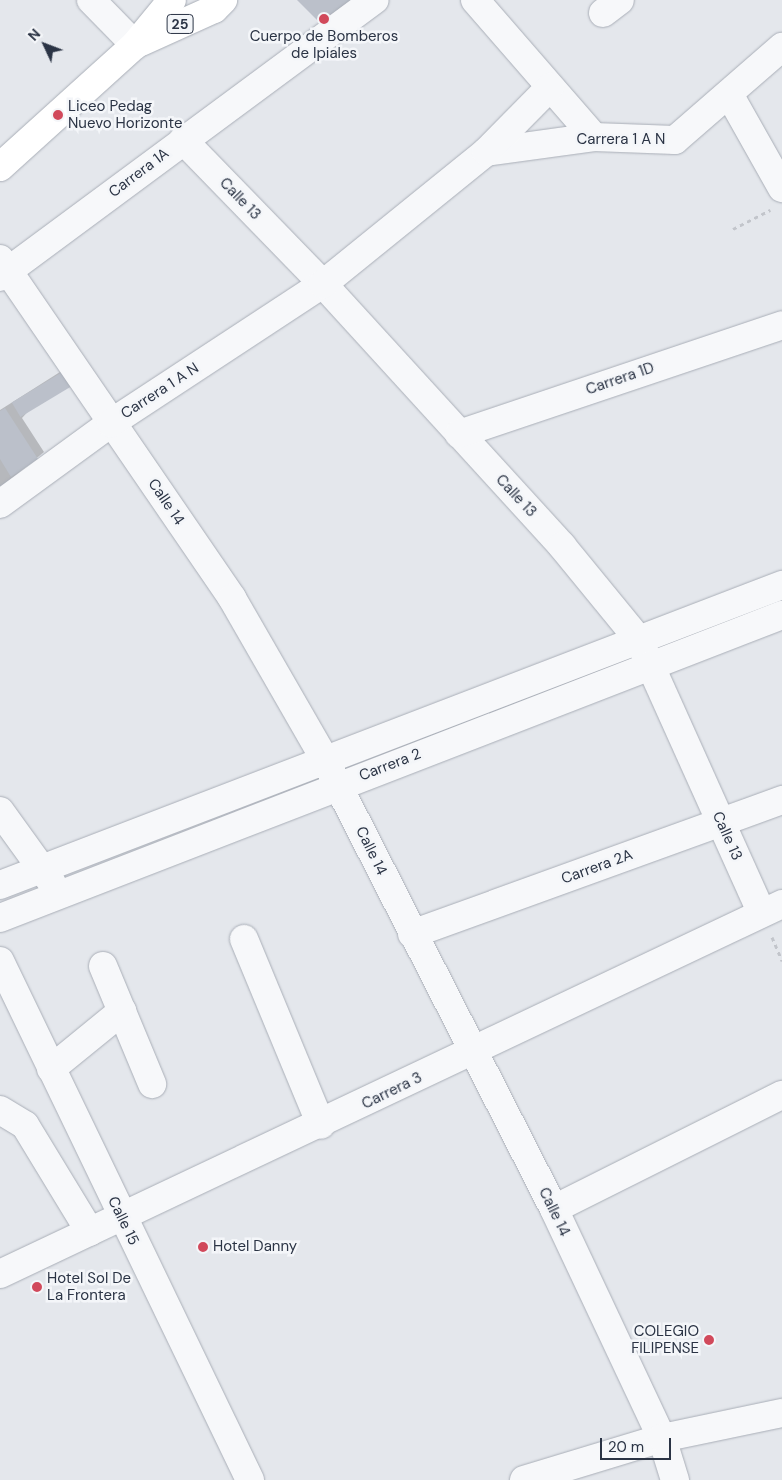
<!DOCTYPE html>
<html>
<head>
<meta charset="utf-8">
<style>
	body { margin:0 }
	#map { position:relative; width:782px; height:1480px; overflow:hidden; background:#e4e7ec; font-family:"DM Sans",sans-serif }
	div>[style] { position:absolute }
	.shadow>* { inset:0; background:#0003 }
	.building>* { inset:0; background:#bbc0ca; transform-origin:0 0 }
	.path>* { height:3px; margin-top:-1.5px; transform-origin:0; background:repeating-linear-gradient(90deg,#c2c5cb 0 4px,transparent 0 8px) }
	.roads { filter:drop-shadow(0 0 1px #a9aeb7) drop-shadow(0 0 1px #a9aeb7) }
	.minor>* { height:28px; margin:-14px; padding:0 14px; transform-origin:14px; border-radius:14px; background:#f7f8fa }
	.major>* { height:28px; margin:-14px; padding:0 14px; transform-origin:14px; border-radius:14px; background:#fff }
	.dots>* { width:14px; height:14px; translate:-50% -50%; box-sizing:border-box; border:2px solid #f4f6f9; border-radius:50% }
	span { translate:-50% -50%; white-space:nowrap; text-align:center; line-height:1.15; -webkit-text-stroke:5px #f4f6f9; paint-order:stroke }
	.shield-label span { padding:1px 4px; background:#f4f6f9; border:1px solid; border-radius:4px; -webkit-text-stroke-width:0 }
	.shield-label { font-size:14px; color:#2b3445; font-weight:700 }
	.poi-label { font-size:15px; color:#2b3445 }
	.left { translate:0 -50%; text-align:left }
	.right { translate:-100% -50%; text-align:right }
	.street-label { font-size:15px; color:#2b3445 }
	.north { position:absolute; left:20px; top:20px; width:50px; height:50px; -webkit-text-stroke:4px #f4f6f9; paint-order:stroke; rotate:313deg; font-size:14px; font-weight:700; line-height:20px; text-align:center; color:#2b3445 }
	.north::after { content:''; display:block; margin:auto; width:18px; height:22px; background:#2b3445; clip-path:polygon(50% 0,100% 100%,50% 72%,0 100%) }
	.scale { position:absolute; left:600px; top:1438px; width:71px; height:22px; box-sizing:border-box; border:2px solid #2b3445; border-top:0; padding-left:6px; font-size:15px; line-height:18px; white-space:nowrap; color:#2b3445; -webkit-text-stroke:4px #f4f6f9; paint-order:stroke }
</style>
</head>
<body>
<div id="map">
	<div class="shadow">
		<div style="clip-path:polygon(71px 365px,22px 418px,44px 452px,0 488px,0 410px)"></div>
	</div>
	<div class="building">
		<div style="clip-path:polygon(297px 0,358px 0,323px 26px)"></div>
		<div style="left:64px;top:371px;width:17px;height:61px;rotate:59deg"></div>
		<div style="clip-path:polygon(5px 408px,38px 459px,11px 477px,0 459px,0 411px)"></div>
	</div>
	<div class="path">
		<div style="left:733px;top:229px;width:42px;rotate:-27.2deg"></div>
		<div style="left:772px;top:937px;width:26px;rotate:67deg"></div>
	</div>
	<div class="roads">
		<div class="minor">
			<div style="left:91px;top:0;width:63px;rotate:45.6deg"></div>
			<div style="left:475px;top:0;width:181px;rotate:49deg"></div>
			<div style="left:603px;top:13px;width:21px;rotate:-37deg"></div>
			<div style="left:729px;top:94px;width:108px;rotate:60.6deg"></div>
			<div style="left:183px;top:140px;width:201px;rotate:45.8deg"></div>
			<div style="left:323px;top:284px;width:355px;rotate:47.6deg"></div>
			<div style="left:562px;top:546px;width:122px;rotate:50.7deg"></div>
			<div style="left:639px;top:640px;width:297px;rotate:65.8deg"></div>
			<div style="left:486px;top:152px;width:109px;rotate:-7.9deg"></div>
			<div style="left:594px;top:137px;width:81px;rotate:2.1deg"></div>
			<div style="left:675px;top:140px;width:142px;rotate:-41deg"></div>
			<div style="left:0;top:259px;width:411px;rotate:55.6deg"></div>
			<div style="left:232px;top:598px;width:187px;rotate:60.1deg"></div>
			<div style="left:325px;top:760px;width:504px;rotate:62.98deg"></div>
			<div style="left:554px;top:1209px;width:253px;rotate:64.8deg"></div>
			<div style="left:662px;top:1438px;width:44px;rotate:72.8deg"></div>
			<div style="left:0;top:277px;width:466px;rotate:-36.5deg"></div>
			<div style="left:459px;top:434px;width:341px;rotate:-18.6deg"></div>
			<div style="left:0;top:504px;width:137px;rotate:-36.1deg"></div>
			<div style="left:111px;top:423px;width:254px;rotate:-33.3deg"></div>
			<div style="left:323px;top:284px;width:210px;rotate:-39deg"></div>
			<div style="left:486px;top:152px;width:91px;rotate:-45.4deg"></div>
			<div style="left:0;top:811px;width:89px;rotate:54.2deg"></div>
			<div style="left:0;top:885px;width:838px;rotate:-20.99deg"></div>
			<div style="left:0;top:918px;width:839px;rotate:-21.18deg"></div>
			<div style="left:412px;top:934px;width:394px;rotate:-19.9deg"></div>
			<div style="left:244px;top:939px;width:201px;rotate:67.5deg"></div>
			<div style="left:0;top:961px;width:576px;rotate:64.28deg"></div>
			<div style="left:103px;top:966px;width:128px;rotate:67.4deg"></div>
			<div style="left:51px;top:1069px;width:92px;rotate:-39.2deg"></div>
			<div style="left:0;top:1110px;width:29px;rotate:31deg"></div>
			<div style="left:25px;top:1125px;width:125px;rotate:58.7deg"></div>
			<div style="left:554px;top:1209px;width:255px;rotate:-26.6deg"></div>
			<div style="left:0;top:1274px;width:865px;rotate:-25.32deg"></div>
			<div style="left:524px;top:1480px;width:144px;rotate:-16.9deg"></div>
			<div style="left:662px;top:1438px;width:123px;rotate:-11.8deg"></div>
		</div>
		<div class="major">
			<div style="left:141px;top:42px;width:80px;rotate:-24.3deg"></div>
			<div style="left:214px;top:9px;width:13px;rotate:-45deg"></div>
			<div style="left:0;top:167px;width:182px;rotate:-42.1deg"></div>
			<div style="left:135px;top:45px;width:58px;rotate:-50.6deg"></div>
		</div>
	</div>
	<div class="dots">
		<div style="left:324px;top:19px;background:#d1495b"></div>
		<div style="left:58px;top:115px;background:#d1495b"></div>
		<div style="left:203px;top:1247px;background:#d1495b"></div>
		<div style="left:37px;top:1287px;background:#d1495b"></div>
		<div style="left:709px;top:1340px;background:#d1495b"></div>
	</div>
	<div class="shield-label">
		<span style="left:180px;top:24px">25</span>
	</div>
	<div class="poi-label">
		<span style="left:324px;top:45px">Cuerpo de Bomberos<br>de Ipiales</span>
		<span class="left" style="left:68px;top:115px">Liceo Pedag<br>Nuevo Horizonte</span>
		<span class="left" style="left:213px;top:1247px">Hotel Danny</span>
		<span class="left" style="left:47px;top:1287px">Hotel Sol De<br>La Frontera</span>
		<span class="right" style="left:699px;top:1340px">COLEGIO<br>FILIPENSE</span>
	</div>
	<div class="street-label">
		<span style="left:621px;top:140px">Carrera 1 A N</span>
		<span style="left:139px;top:173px;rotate:-37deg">Carrera 1A</span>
		<span style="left:240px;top:199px;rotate:46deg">Calle 13</span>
		<span style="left:620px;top:379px;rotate:-19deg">Carrera 1D</span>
		<span style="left:160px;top:391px;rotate:-33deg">Carrera 1 A N</span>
		<span style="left:516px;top:496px;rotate:47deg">Calle 13</span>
		<span style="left:166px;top:502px;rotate:56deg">Calle 14</span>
		<span style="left:390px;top:765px;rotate:-21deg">Carrera 2</span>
		<span style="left:727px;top:836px;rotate:66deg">Calle 13</span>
		<span style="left:371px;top:851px;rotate:64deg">Calle 14</span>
		<span style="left:597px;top:867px;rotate:-20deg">Carrera 2A</span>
		<span style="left:392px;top:1091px;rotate:-26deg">Carrera 3</span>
		<span style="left:554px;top:1212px;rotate:64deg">Calle 14</span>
		<span style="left:123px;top:1221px;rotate:64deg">Calle 15</span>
	</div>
	<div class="north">N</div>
	<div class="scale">20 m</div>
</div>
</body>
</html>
